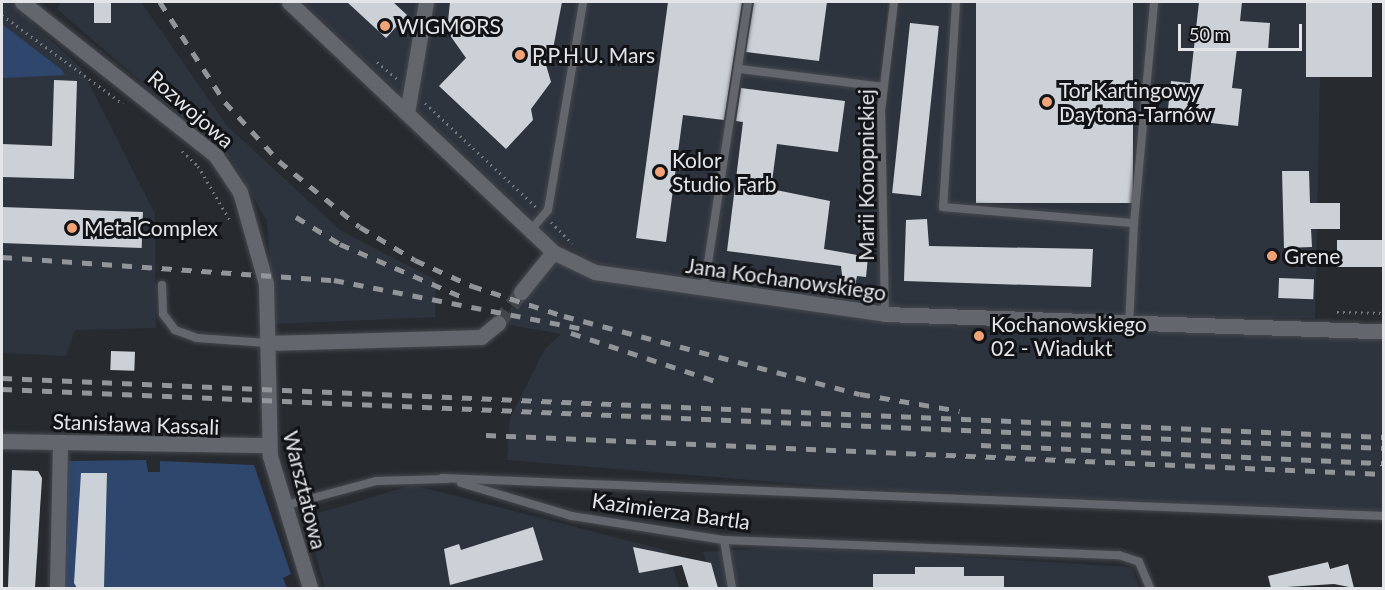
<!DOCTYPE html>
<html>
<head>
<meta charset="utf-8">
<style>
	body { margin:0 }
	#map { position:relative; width:1385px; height:590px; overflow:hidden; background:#272b30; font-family:Lato,sans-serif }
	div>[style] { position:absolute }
	.built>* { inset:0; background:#2e343e }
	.green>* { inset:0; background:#2f466d }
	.building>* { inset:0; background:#ccd1d8; transform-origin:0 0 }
	.minor-tunnel>* { height:15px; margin-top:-7.5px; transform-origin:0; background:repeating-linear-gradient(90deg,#43474c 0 15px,transparent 0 23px) }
	.path>* { height:3px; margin-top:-1.5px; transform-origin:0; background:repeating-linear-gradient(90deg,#76797e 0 1.5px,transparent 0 6px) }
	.roads { filter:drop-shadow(0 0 2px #47494e) drop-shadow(0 0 2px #47494e) }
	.service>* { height:8px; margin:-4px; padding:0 4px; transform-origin:4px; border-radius:4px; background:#63676d }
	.minor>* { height:15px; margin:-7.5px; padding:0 7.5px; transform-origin:7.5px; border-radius:7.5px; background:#63676d }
	.tertiary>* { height:15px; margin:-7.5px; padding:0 7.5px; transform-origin:7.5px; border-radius:7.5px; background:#63676d }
	.rail>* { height:4.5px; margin-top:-2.25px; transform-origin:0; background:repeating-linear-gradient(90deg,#92959a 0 10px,transparent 0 20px) }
	.dots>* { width:16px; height:16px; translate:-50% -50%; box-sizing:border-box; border:3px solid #121316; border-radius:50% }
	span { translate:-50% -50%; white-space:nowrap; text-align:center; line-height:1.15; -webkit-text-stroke:6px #121316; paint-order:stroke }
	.poi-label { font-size:21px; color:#e2e4e8 }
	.left { translate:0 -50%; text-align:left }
	.street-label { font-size:21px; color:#e2e4e8 }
	.frame { position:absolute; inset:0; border:3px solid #e2e4e8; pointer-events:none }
	.scale { position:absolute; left:1178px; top:24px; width:124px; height:27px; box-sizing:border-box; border:3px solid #e2e4e8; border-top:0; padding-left:8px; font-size:18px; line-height:21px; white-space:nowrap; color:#e2e4e8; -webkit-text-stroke:4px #121316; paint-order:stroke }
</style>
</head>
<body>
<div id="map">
	<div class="built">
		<div style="clip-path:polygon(2px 2px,34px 2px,33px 24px,81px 68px,155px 214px,156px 328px,75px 330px,66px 356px,2px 353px)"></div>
		<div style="clip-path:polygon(61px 2px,141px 2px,227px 126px,341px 231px,436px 280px,435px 317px,274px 324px,267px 221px,231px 159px,57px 9px)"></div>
		<div style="clip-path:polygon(303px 2px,886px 2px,874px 109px,880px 306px,599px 264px,556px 242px)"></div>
		<div style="clip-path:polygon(901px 2px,1327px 2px,1321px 25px,1315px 318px,1124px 317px,890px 306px,888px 109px)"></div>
		<div style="clip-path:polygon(554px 258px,1000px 334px,1073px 328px,1383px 337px,1383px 512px,849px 488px,507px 460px,510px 418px,545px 349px,561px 334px,498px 323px)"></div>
		<div style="clip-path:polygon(413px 485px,668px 551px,679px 588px,325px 588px,305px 517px)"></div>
		<div style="clip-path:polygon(791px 547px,1131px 567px,1140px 588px,714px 588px,703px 552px)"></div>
	</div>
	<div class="green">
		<div style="clip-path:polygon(2px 24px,62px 70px,65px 75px,2px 78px)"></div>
		<div style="clip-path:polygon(146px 460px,148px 472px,160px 472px,160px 461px,254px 465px,291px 574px,283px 578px,287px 588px,65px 588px,68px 461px)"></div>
	</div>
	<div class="building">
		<div style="left:94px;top:2px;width:17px;height:21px"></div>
		<div style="clip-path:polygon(347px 2px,393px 2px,407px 15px,386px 38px)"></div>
		<div style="clip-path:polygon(450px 2px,562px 2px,553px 49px,544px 58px,551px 82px,531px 109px,533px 120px,506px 149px,439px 86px,466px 58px,447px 31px)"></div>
		<div style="clip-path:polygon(668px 2px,742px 2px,724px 120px,683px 115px,666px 242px,636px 238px)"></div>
		<div style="clip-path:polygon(754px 2px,827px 2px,819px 61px,746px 52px)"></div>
		<div style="left:976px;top:2px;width:157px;height:201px"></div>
		<div style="clip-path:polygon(1199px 2px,1242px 2px,1240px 21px,1270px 23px,1268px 51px,1237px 48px,1232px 88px,1242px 89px,1238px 126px,1167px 118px,1171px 81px,1190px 83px)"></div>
		<div style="left:1306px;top:2px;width:66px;height:75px"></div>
		<div style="left:910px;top:23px;width:29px;height:171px;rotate:6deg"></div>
		<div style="clip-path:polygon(54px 80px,77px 81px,74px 179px,2px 177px,2px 144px,52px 146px)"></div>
		<div style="clip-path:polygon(741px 88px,845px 101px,838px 152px,777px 144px,771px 189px,830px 201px,824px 249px,868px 257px,866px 277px,857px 276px,855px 286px,843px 285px,841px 266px,727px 251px,743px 122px,736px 121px)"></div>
		<div style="clip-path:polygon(1282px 171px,1309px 171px,1310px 203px,1340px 203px,1340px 229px,1311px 229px,1312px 247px,1284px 248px)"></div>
		<div style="left:2px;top:207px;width:141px;height:36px;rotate:2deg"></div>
		<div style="clip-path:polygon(927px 219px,929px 246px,1093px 249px,1091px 287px,904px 281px,906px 220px)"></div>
		<div style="left:1383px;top:240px;width:27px;height:46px;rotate:90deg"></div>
		<div style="left:1279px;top:278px;width:35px;height:20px;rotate:2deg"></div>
		<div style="left:111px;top:351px;width:24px;height:19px;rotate:2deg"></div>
		<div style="clip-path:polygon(12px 470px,38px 471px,42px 478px,35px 588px,8px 587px)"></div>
		<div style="clip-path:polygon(81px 473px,107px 473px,104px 588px,77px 588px,74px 583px)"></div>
		<div style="clip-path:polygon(533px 527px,543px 560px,450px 585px,444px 549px,459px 544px,461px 550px)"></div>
		<div style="clip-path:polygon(633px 547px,711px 563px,718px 588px,689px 588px,682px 565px,639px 573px)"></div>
		<div style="clip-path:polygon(1328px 562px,1330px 569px,1348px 564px,1354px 588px,1334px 584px,1271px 588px,1268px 576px)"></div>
		<div style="clip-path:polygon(915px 567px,964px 567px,964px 576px,1004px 576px,1004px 588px,873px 588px,873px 574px,915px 574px)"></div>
	</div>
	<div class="minor-tunnel">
		<div style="left:498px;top:323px;width:39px;rotate:-53deg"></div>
	</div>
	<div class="path">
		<div style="left:2px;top:15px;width:150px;rotate:36.3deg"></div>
		<div style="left:377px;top:62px;width:26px;rotate:40deg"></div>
		<div style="left:425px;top:103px;width:152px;rotate:43.1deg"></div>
		<div style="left:182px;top:151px;width:22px;rotate:43deg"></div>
		<div style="left:198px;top:166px;width:65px;rotate:59.5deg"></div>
		<div style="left:551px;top:222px;width:30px;rotate:45deg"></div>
		<div style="left:1337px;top:312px;width:47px;rotate:1.2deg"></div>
	</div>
	<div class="roads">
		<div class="service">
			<div style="left:956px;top:2px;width:205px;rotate:93.6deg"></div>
			<div style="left:943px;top:207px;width:192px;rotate:4.8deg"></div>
			<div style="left:1134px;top:223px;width:102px;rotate:92.8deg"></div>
			<div style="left:740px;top:69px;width:145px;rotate:7.1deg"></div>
			<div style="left:1134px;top:223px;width:222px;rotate:-84.8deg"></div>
			<div style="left:531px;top:230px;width:26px;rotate:-50deg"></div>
			<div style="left:548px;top:210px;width:211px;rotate:-80.4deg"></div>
			<div style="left:162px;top:285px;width:29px;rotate:88deg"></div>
			<div style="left:163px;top:314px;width:20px;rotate:53deg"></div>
			<div style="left:175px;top:330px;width:23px;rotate:20deg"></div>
			<div style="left:197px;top:338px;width:70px;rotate:4.1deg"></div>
			<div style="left:704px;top:289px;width:290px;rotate:-81.3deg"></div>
			<div style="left:885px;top:314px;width:203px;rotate:-91.1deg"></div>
			<div style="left:881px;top:111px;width:110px;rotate:-83.2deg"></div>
			<div style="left:442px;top:478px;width:943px;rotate:2.31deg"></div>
			<div style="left:461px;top:483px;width:116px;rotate:16.6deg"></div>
			<div style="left:572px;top:516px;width:154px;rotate:9deg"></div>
			<div style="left:724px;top:540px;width:395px;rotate:2.2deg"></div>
			<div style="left:1119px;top:555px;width:21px;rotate:19deg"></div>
			<div style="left:1139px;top:562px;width:28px;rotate:67deg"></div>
			<div style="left:283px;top:506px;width:96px;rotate:-15deg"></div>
			<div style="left:376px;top:481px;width:71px;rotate:-1.6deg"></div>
			<div style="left:724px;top:540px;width:49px;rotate:80.5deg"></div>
		</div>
		<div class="minor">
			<div style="left:407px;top:113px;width:113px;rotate:-80.3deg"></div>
			<div style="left:521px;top:292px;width:51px;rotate:-51.3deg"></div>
			<div style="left:267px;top:343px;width:214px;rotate:-1.6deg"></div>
			<div style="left:481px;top:337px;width:22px;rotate:-39deg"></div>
			<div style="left:2px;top:441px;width:267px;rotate:0.9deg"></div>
			<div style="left:57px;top:588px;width:146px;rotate:-88.8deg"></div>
		</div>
		<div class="tertiary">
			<div style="left:22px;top:2px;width:248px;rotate:38.4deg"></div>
			<div style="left:216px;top:156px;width:43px;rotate:56.3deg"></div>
			<div style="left:240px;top:192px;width:96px;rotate:74.2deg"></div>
			<div style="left:266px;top:284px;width:172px;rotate:88.7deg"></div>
			<div style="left:270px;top:456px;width:138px;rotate:73.1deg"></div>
			<div style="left:289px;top:2px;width:364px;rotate:43.4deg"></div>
			<div style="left:553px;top:252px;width:47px;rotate:25.5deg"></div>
			<div style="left:595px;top:272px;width:293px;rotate:8.2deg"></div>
			<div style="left:885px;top:314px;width:499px;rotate:2deg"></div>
		</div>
	</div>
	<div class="rail">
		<div style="left:160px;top:2px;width:119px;rotate:57deg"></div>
		<div style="left:225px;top:102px;width:80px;rotate:47.5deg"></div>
		<div style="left:279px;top:161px;width:104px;rotate:39.2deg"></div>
		<div style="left:360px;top:227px;width:64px;rotate:31deg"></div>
		<div style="left:415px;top:260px;width:63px;rotate:24.5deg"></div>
		<div style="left:472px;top:286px;width:97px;rotate:18.1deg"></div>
		<div style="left:564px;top:316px;width:306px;rotate:14.8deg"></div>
		<div style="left:860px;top:394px;width:101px;rotate:9.6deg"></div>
		<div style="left:296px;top:217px;width:52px;rotate:31.5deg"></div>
		<div style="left:340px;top:244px;width:136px;rotate:23.4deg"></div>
		<div style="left:2px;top:257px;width:333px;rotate:4deg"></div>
		<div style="left:334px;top:280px;width:254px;rotate:11.1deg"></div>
		<div style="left:571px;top:333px;width:158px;rotate:18.4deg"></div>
		<div style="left:2px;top:378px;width:1383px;rotate:2.44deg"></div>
		<div style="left:2px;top:389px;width:1383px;rotate:2.44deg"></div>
		<div style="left:486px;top:435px;width:899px;rotate:2.49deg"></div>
		<div style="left:981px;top:445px;width:403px;rotate:2.6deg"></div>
	</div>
	<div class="dots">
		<div style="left:385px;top:26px;background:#efa376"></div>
		<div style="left:520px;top:55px;background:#efa376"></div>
		<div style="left:1047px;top:102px;background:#efa376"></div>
		<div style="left:660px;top:172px;background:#efa376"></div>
		<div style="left:72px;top:228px;background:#efa376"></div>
		<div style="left:1272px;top:256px;background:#efa376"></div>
		<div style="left:979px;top:336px;background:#efa376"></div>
	</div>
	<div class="poi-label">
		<span class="left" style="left:397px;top:26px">WIGMORS</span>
		<span class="left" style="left:532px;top:55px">P.P.H.U. Mars</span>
		<span class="left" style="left:1059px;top:102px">Tor Kartingowy<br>Daytona-Tarnów</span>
		<span class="left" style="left:672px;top:172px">Kolor<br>Studio Farb</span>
		<span class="left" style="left:84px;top:228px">MetalComplex</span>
		<span class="left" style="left:1284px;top:256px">Grene</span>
		<span class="left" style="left:991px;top:336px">Kochanowskiego<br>02 - Wiadukt</span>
	</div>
	<div class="street-label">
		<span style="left:191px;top:109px;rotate:41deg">Rozwojowa</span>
		<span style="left:866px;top:175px;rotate:-90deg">Marii Konopnickiej</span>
		<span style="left:786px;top:279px;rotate:8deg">Jana Kochanowskiego</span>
		<span style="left:136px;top:424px;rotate:2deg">Stanisława Kassali</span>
		<span style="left:305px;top:490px;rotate:76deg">Warsztatowa</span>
		<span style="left:671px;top:511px;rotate:8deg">Kazimierza Bartla</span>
	</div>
	<div class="frame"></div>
	<div class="scale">50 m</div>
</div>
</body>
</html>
